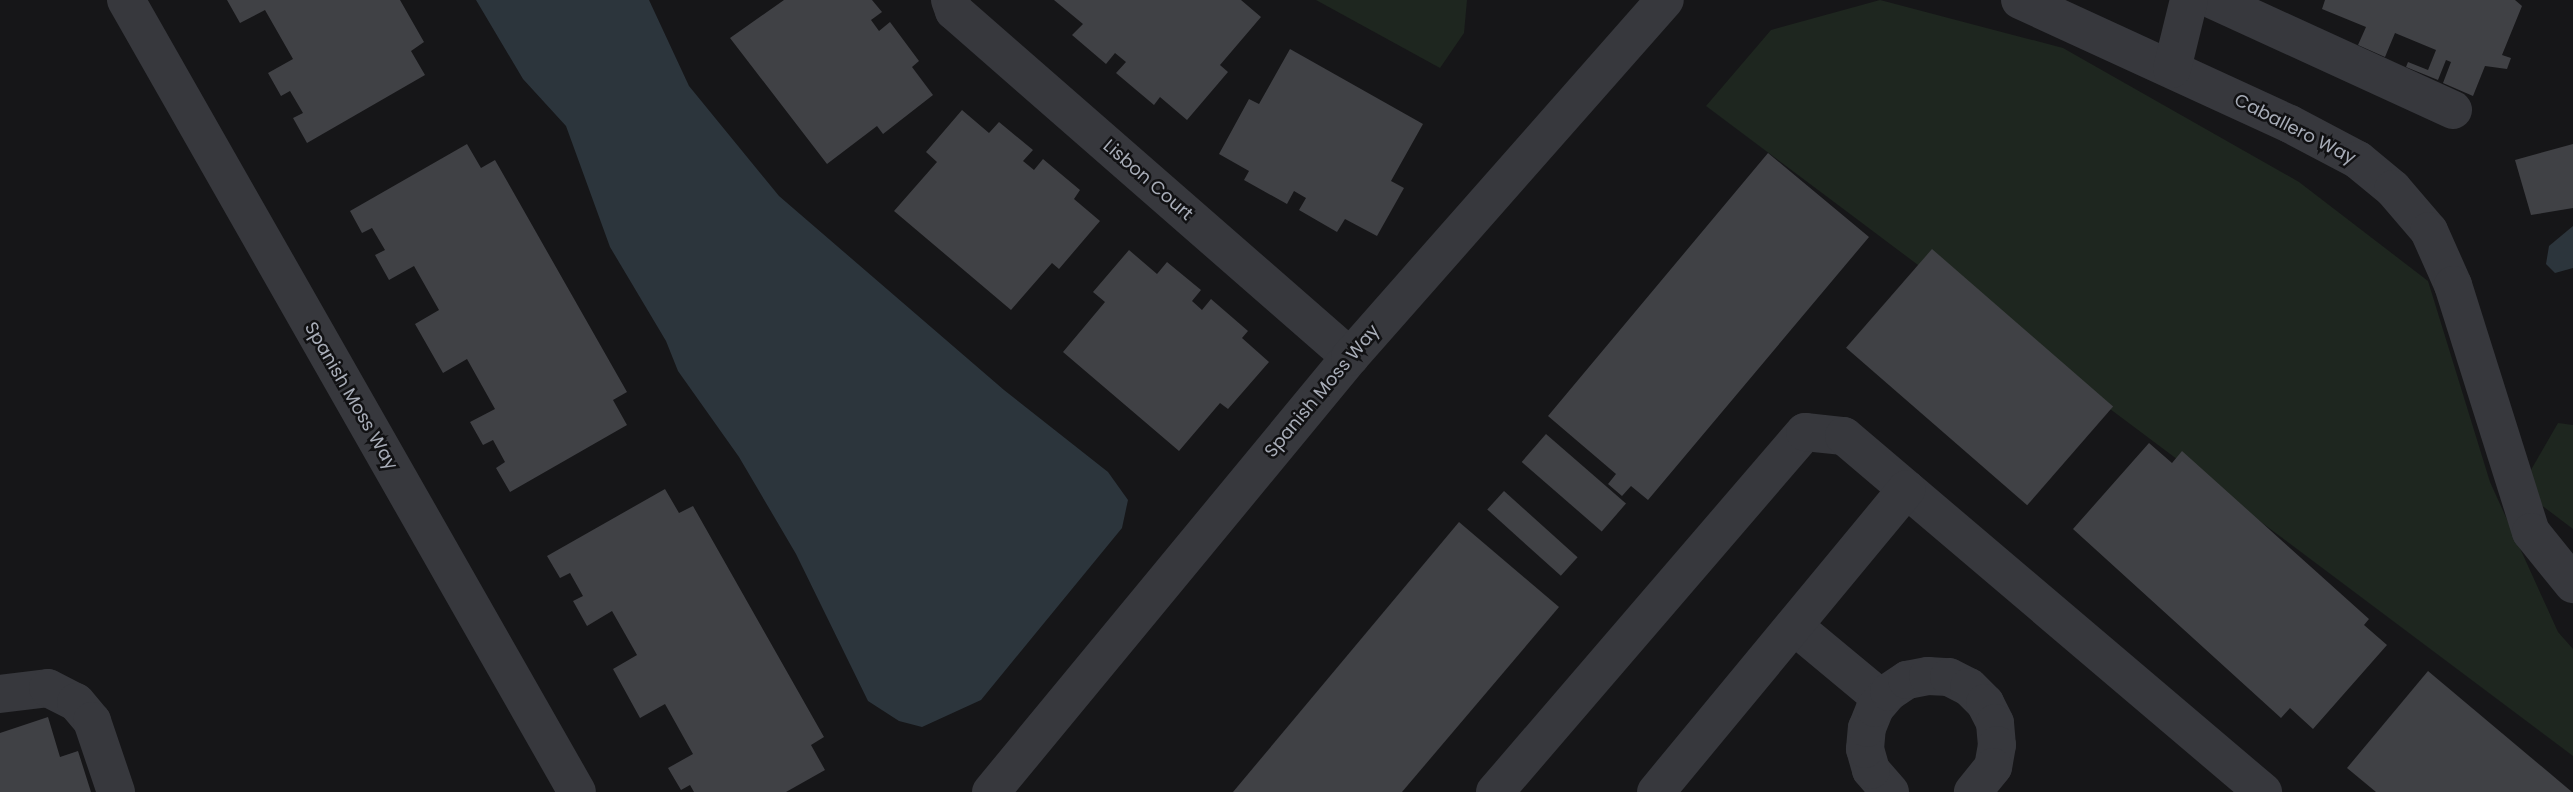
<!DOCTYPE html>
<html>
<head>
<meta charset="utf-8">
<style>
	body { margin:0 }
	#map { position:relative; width:2573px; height:792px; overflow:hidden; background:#161618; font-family:Poppins,sans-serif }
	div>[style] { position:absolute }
	.green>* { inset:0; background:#1e261f }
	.water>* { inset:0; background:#2c353c }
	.building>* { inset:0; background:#404145; transform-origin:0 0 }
	.minor>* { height:38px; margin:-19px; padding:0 19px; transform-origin:19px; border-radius:19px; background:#37383d }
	span { translate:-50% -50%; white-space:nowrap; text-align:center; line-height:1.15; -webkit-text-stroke:5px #111113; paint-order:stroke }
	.street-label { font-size:18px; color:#a8adb8 }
</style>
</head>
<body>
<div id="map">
	<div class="green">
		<div style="clip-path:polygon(1316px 0,1467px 0,1464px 33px,1440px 68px)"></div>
		<div style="clip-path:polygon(1880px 0,2063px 48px,2299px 182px,2428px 281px,2490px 482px,2558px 632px,2573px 649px,2573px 756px,1706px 106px,1771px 30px)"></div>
		<div style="clip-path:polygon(2558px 423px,2573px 425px,2573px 529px,2520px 489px)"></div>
	</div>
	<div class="water">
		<div style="clip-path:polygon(476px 0,649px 0,689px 86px,779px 196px,1004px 390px,1108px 472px,1128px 500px,1122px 528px,981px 700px,922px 727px,899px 721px,868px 701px,796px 554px,739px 457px,678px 371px,666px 341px,610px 247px,566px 126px,523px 79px)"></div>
		<div style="clip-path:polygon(2573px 226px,2573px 268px,2555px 273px,2546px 264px,2549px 246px)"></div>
	</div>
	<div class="building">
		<div style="clip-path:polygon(227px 0,400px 0,424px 42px,411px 51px,425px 75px,307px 143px,293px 118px,303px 113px,290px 91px,281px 96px,268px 73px,293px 59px,265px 10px,240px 23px)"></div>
		<div style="clip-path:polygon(784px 0,872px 0,882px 12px,871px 20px,879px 31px,890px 22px,919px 61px,912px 67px,933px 95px,883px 134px,877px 126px,827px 164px,730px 38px)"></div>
		<div style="clip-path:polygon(1054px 0,1241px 0,1261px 17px,1220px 65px,1228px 72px,1187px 120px,1160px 97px,1154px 105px,1116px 73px,1126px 62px,1115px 53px,1106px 64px,1072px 35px,1083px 24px)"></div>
		<div style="clip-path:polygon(2325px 0,2515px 0,2522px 6px,2502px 55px,2511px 58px,2507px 69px,2485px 66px,2473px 96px,2443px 83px,2451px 62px,2446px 60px,2438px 80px,2406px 67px,2408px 62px,2428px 70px,2436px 50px,2395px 33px,2385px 57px,2358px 45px,2366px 27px,2322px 9px)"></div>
		<div style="clip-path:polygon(1290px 49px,1423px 124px,1391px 181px,1404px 188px,1377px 236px,1345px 219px,1337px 232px,1299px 210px,1306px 198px,1294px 191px,1287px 204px,1244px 180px,1249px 171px,1219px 154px,1249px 99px,1259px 104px)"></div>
		<div style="clip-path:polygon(962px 110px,989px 133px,999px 122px,1033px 150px,1023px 161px,1034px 170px,1043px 159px,1080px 190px,1074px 199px,1100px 221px,1059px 269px,1052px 263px,1011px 310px,894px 211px,937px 162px,926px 152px)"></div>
		<div style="clip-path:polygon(467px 144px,481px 168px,495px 160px,627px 392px,613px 400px,627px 425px,510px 492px,496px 468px,505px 462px,493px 440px,483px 445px,470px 422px,495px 409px,467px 359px,443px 373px,415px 324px,439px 310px,414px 266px,389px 280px,375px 255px,385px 250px,372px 228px,362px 233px,350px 211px)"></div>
		<div style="clip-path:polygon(2573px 144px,2573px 208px,2531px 215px,2515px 160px)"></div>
		<div style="clip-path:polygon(1768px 153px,1869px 237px,1648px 500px,1631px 486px,1622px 496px,1608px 484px,1616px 474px,1548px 416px)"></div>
		<div style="left:1932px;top:249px;width:240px;height:131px;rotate:41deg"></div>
		<div style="clip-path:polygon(1129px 250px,1157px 274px,1167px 262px,1201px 290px,1192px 301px,1202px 310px,1211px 299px,1248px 331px,1242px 338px,1269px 362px,1228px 409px,1220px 403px,1179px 451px,1063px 352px,1105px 302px,1093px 292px)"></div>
		<div style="left:1546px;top:434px;width:106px;height:37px;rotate:41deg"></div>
		<div style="clip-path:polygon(2149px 443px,2172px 463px,2182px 451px,2369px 619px,2364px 625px,2387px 645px,2313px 729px,2290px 708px,2281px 718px,2073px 529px)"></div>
		<div style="clip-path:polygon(665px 489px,679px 513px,693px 506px,824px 737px,811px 745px,825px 770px,786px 792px,694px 792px,690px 785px,681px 790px,668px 768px,693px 754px,665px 704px,640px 718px,613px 669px,637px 655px,612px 611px,587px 626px,573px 601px,583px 596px,570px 573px,560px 578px,547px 556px)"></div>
		<div style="left:1504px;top:491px;width:99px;height:25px;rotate:42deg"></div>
		<div style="clip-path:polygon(1459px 522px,1559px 607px,1402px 792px,1233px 792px)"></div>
		<div style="clip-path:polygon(2428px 671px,2572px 792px,2376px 792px,2347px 768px)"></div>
		<div style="clip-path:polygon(48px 717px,60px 757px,78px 751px,91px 792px,0 792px,0 733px)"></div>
	</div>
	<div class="minor">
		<div style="left:126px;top:0;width:911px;rotate:60.34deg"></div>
		<div style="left:950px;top:0;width:12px;rotate:70deg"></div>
		<div style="left:954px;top:11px;width:526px;rotate:41.14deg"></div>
		<div style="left:2020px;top:0;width:297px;rotate:24.7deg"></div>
		<div style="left:2290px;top:124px;width:77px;rotate:27.9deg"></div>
		<div style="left:2358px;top:160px;width:45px;rotate:39.6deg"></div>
		<div style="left:2393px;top:189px;width:55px;rotate:49.4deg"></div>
		<div style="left:2429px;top:231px;width:59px;rotate:66deg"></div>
		<div style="left:2453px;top:285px;width:259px;rotate:72.5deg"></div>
		<div style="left:2531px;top:532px;width:67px;rotate:51.1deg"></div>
		<div style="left:2213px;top:0;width:264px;rotate:24.6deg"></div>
		<div style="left:2172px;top:69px;width:71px;rotate:-76.2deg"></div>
		<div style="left:1794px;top:626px;width:114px;rotate:39.7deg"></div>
		<div style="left:0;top:694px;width:48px;rotate:-7.1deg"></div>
		<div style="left:48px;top:688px;width:31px;rotate:27deg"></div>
		<div style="left:76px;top:702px;width:25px;rotate:50deg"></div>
		<div style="left:92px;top:721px;width:75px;rotate:71.3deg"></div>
		<div style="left:991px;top:792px;width:564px;rotate:-50.47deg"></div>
		<div style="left:1350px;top:357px;width:476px;rotate:-48.6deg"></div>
		<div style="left:1495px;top:792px;width:475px;rotate:-49.3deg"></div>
		<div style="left:1805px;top:432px;width:39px;rotate:6deg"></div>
		<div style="left:1844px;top:436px;width:550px;rotate:40.35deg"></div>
		<div style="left:1656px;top:792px;width:393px;rotate:-50.4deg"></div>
		<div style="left:1890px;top:792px;width:29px;rotate:-131deg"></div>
		<div style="left:1871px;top:770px;width:22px;rotate:-106deg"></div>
		<div style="left:1865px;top:749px;width:21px;rotate:-85deg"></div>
		<div style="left:1867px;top:728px;width:22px;rotate:-68deg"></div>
		<div style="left:1875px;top:708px;width:21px;rotate:-49deg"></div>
		<div style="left:1889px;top:692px;width:22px;rotate:-34deg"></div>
		<div style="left:1907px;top:680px;width:21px;rotate:-11deg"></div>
		<div style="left:1928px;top:676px;width:21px;rotate:3deg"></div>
		<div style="left:1949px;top:677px;width:22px;rotate:27deg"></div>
		<div style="left:1969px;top:687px;width:23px;rotate:45deg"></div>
		<div style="left:1985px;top:703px;width:22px;rotate:63deg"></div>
		<div style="left:1995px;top:723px;width:22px;rotate:85deg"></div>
		<div style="left:1997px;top:745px;width:22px;rotate:100deg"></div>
		<div style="left:1993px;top:767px;width:32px;rotate:129deg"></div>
	</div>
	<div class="street-label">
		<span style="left:2295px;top:129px;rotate:27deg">Caballero Way</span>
		<span style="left:1148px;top:180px;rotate:41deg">Lisbon Court</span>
		<span style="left:1322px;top:391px;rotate:-50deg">Spanish Moss Way</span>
		<span style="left:351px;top:396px;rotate:60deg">Spanish Moss Way</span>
	</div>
</div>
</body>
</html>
